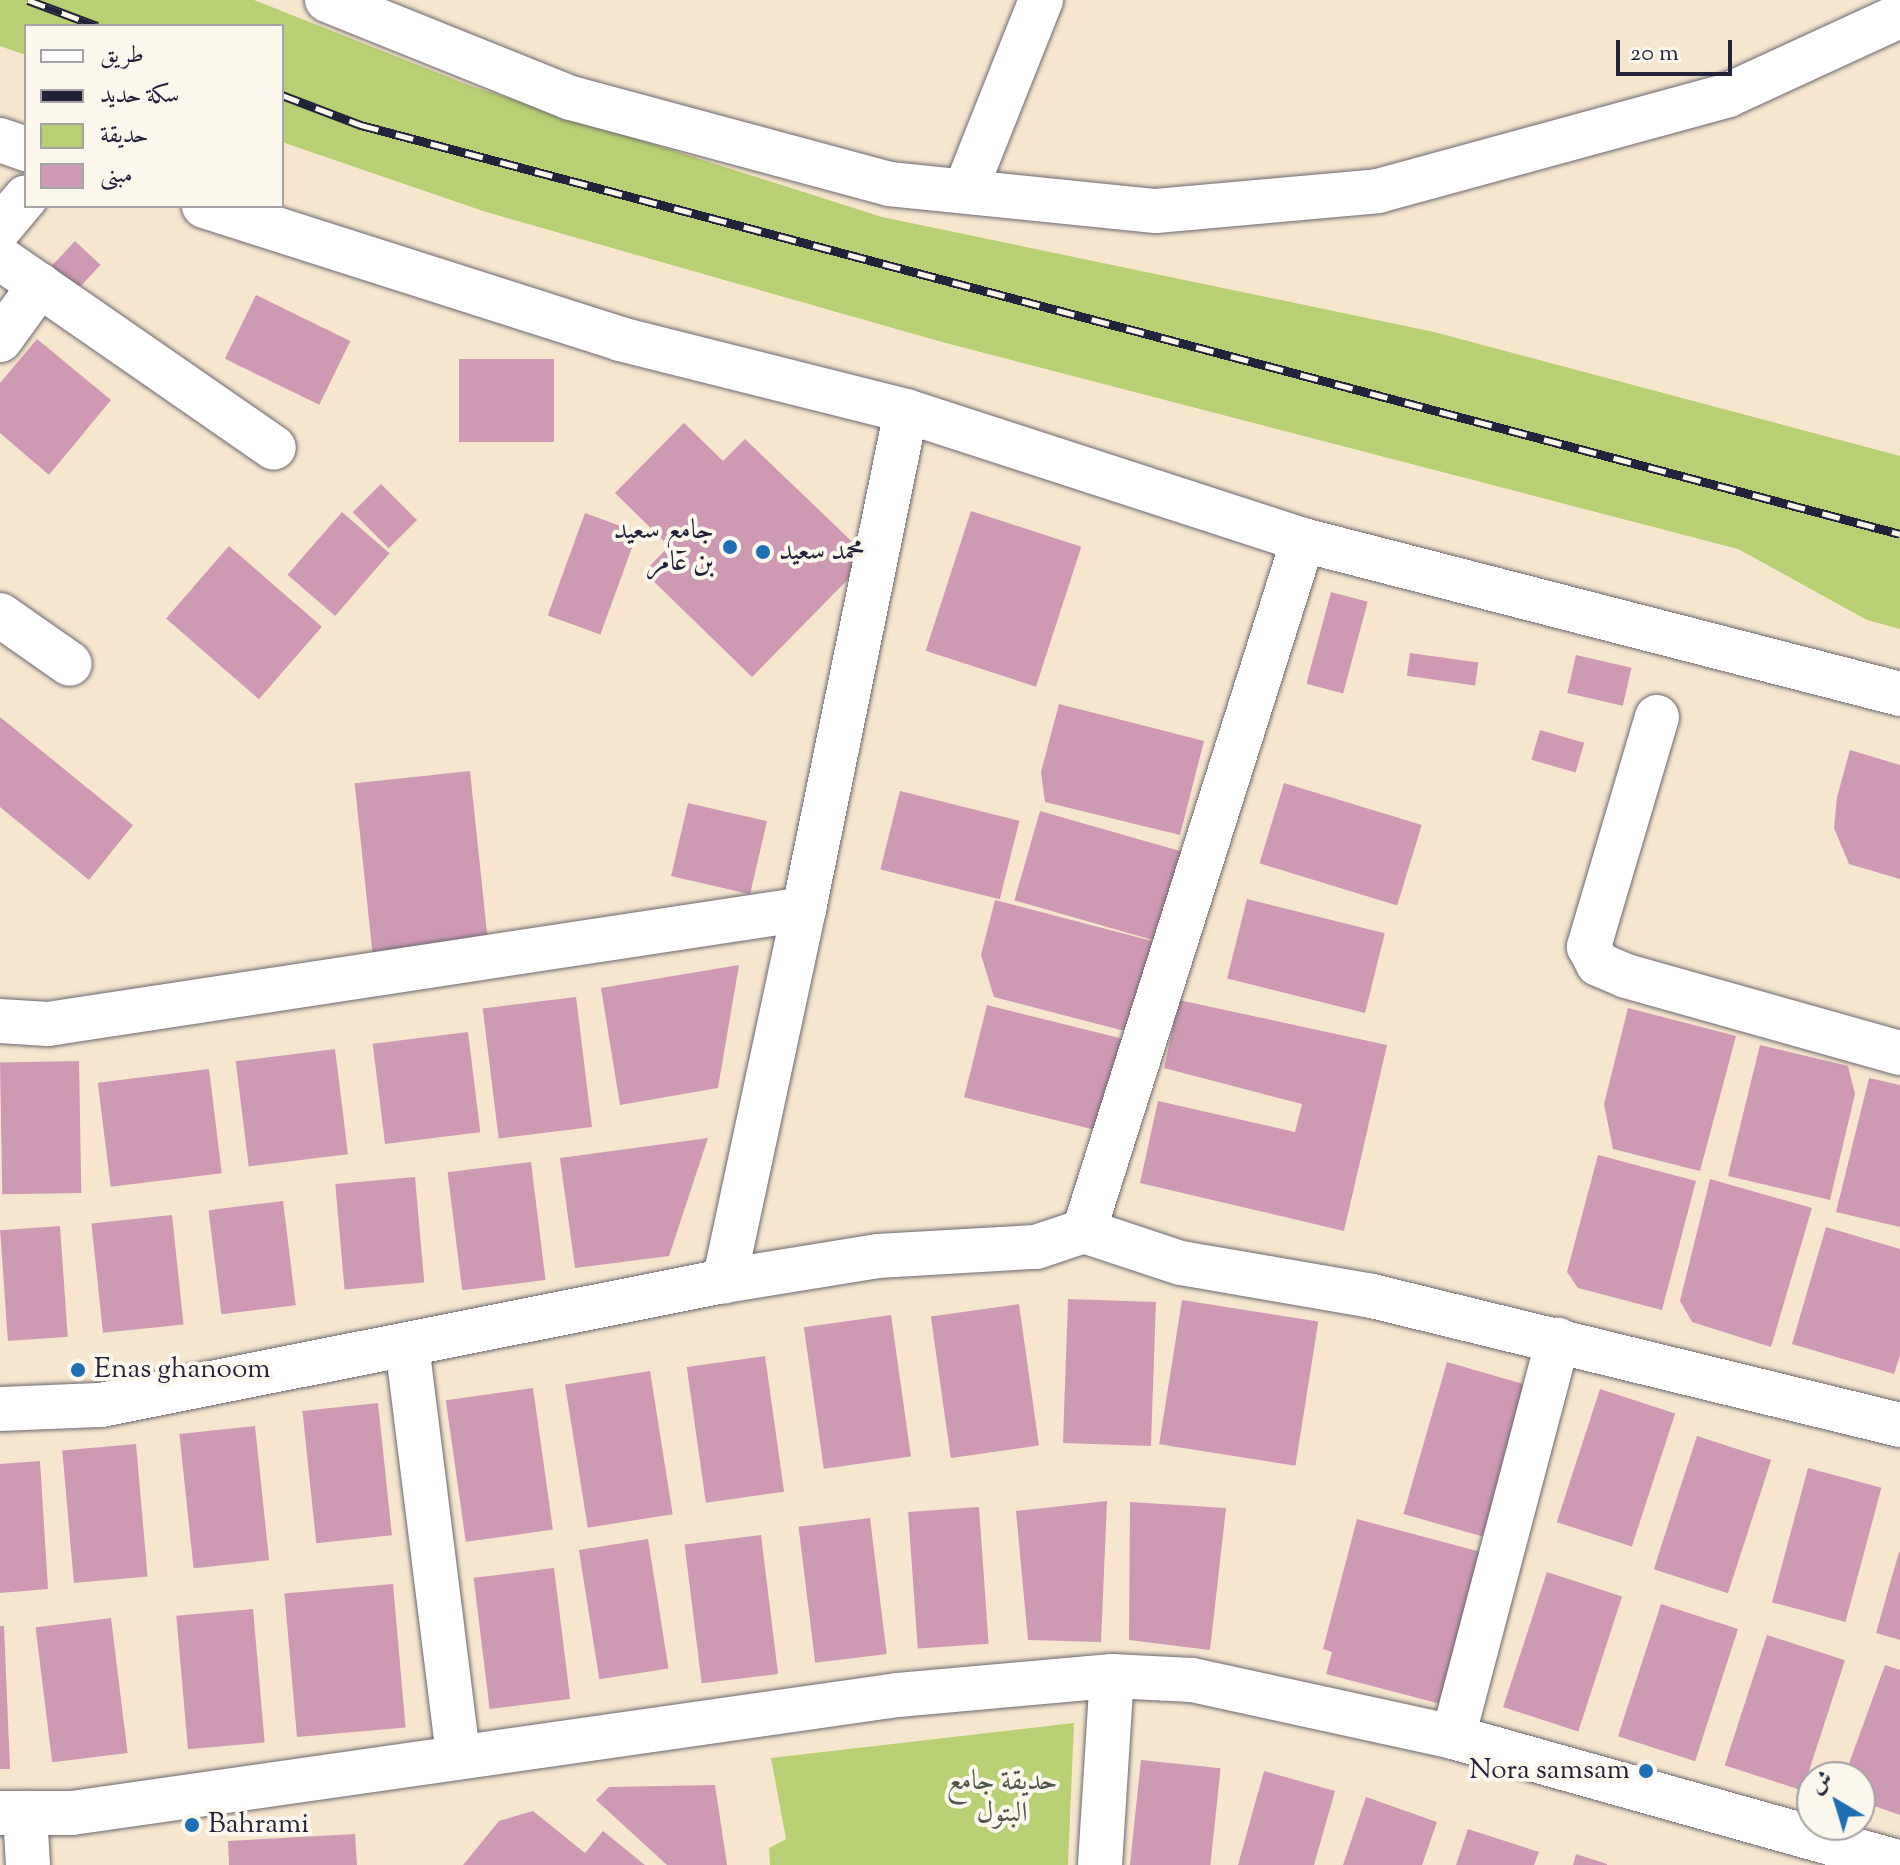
<!DOCTYPE html>
<html>
<head>
<meta charset="utf-8">
<style>
	body { margin:0 }
	#map { position:relative; width:1900px; height:1865px; overflow:hidden; background:#f6e6ce; font-family:"Sorts Mill Goudy",Amiri,serif }
	div>[style] { position:absolute }
	.green>* { inset:0; background:#b8cf73 }
	.building>* { inset:0; background:#ce9ab3; transform-origin:0 0 }
	.roads { filter:drop-shadow(0 0 2px #6c676e) drop-shadow(0 0 2px #6c676e) }
	.minor>* { height:44px; margin:-22px; padding:0 22px; transform-origin:22px; border-radius:22px; background:#fff }
	.rail>* { height:9px; margin-top:-4.5px; transform-origin:0; background:repeating-linear-gradient(90deg,#fbf7ec 0 18px,#22223b 0 36px); box-sizing:border-box; border-block:2px solid #22223b }
	.dots>* { width:22px; height:22px; translate:-50% -50%; box-sizing:border-box; border:4px solid #fbf7ec; border-radius:50% }
	span { translate:-50% -50%; white-space:nowrap; text-align:center; line-height:1.15; -webkit-text-stroke:8px #fbf7ec; paint-order:stroke }
	.poi-label { font-size:28px; color:#22223b }
	.right { translate:-100% -50%; text-align:right }
	.left { translate:0 -50%; text-align:left }
	.park-label { font-size:28px; color:#4f564c }
	.legend { position:absolute; left:24px; top:24px; width:260px; height:184px; box-sizing:border-box; background:#fbf7ec; border:2px solid #a4a2a5; margin:0; padding:10px 14px; list-style:none; font-size:24px; color:#22223b }
	.legend li { display:flex; align-items:center; gap:16px; height:40px }
	.legend b { width:40px; border:2px solid #a4a2a5 }
	.north { position:absolute; left:1796px; top:1761px; width:80px; height:80px; box-sizing:border-box; background:#fbf7ec; border:2px solid #a4a2a5; border-radius:50%; rotate:322deg; font-size:22px; font-weight:700; line-height:32px; text-align:center; color:#22223b }
	.north::after { content:''; display:block; margin:auto; width:28px; height:36px; background:#1f6fb2; clip-path:polygon(50% 0,100% 100%,50% 72%,0 100%) }
	.scale { position:absolute; left:1616px; top:40px; width:116px; height:36px; box-sizing:border-box; border:4px solid #22223b; border-top:0; padding-left:10px; font-size:24px; line-height:28px; white-space:nowrap; color:#22223b; -webkit-text-stroke:6px #fbf7ec; paint-order:stroke }
</style>
</head>
<body>
<div id="map">
	<div class="green">
		<div style="clip-path:polygon(0 0,254px 0,471px 86px,882px 217px,1434px 332px,1900px 456px,1900px 629px,1867px 620px,1738px 549px,942px 342px,486px 212px,282px 142px,282px 26px,26px 26px,26px 55px,0 46px)"></div>
		<div style="clip-path:polygon(1074px 1723px,1068px 1865px,770px 1865px,769px 1848px,786px 1839px,771px 1758px)"></div>
	</div>
	<div class="building">
		<div style="left:75px;top:241px;width:35px;height:50px;rotate:43deg"></div>
		<div style="left:256px;top:295px;width:105px;height:71px;rotate:26deg"></div>
		<div style="clip-path:polygon(37px 339px,111px 400px,49px 475px,0 433px,0 383px)"></div>
		<div style="left:554px;top:359px;width:83px;height:95px;rotate:90deg"></div>
		<div style="clip-path:polygon(684px 423px,723px 461px,745px 439px,869px 558px,752px 677px,644px 572px,669px 546px,615px 493px)"></div>
		<div style="left:381px;top:484px;width:51px;height:40px;rotate:45deg"></div>
		<div style="left:971px;top:511px;width:116px;height:147px;rotate:18deg"></div>
		<div style="left:342px;top:512px;width:63px;height:83px;rotate:41deg"></div>
		<div style="left:585px;top:513px;width:56px;height:109px;rotate:20deg"></div>
		<div style="left:229px;top:546px;width:123px;height:96px;rotate:41deg"></div>
		<div style="left:1331px;top:592px;width:38px;height:95px;rotate:15deg"></div>
		<div style="left:1410px;top:653px;width:69px;height:23px;rotate:8deg"></div>
		<div style="left:1576px;top:655px;width:57px;height:39px;rotate:13deg"></div>
		<div style="clip-path:polygon(1059px 704px,1204px 741px,1180px 835px,1045px 802px,1041px 772px)"></div>
		<div style="clip-path:polygon(0 717px,133px 825px,89px 880px,0 807px)"></div>
		<div style="left:1540px;top:730px;width:46px;height:31px;rotate:16deg"></div>
		<div style="clip-path:polygon(1850px 750px,1900px 765px,1900px 879px,1849px 864px,1834px 828px,1837px 797px)"></div>
		<div style="left:470px;top:771px;width:171px;height:116px;rotate:84deg"></div>
		<div style="left:1284px;top:783px;width:144px;height:84px;rotate:17deg"></div>
		<div style="left:900px;top:791px;width:123px;height:81px;rotate:14deg"></div>
		<div style="left:688px;top:803px;width:81px;height:75px;rotate:13deg"></div>
		<div style="left:1040px;top:811px;width:151px;height:93px;rotate:16deg"></div>
		<div style="left:1247px;top:899px;width:142px;height:82px;rotate:14deg"></div>
		<div style="clip-path:polygon(995px 900px,1156px 942px,1132px 1033px,994px 997px,981px 955px)"></div>
		<div style="clip-path:polygon(739px 965px,718px 1088px,620px 1105px,601px 988px)"></div>
		<div style="left:576px;top:997px;width:131px;height:94px;rotate:83deg"></div>
		<div style="clip-path:polygon(1179px 1000px,1387px 1045px,1344px 1231px,1140px 1183px,1158px 1101px,1295px 1132px,1302px 1104px,1164px 1068px)"></div>
		<div style="left:987px;top:1005px;width:148px;height:95px;rotate:14deg"></div>
		<div style="clip-path:polygon(1628px 1008px,1736px 1036px,1700px 1171px,1613px 1149px,1604px 1104px)"></div>
		<div style="left:468px;top:1032px;width:101px;height:96px;rotate:83deg"></div>
		<div style="clip-path:polygon(1760px 1045px,1848px 1066px,1855px 1094px,1830px 1200px,1728px 1176px)"></div>
		<div style="left:335px;top:1049px;width:106px;height:100px;rotate:83deg"></div>
		<div style="left:79px;top:1061px;width:132px;height:79px;rotate:89deg"></div>
		<div style="left:209px;top:1069px;width:105px;height:112px;rotate:83deg"></div>
		<div style="clip-path:polygon(1869px 1078px,1900px 1085px,1900px 1227px,1836px 1212px)"></div>
		<div style="clip-path:polygon(708px 1138px,669px 1256px,575px 1268px,560px 1158px)"></div>
		<div style="clip-path:polygon(1598px 1155px,1696px 1181px,1662px 1310px,1578px 1288px,1567px 1272px)"></div>
		<div style="left:531px;top:1162px;width:119px;height:84px;rotate:83deg"></div>
		<div style="left:415px;top:1177px;width:106px;height:80px;rotate:85deg"></div>
		<div style="clip-path:polygon(1710px 1179px,1812px 1208px,1771px 1347px,1692px 1322px,1680px 1301px)"></div>
		<div style="left:283px;top:1201px;width:105px;height:75px;rotate:83deg"></div>
		<div style="left:172px;top:1215px;width:110px;height:81px;rotate:84deg"></div>
		<div style="left:60px;top:1226px;width:111px;height:60px;rotate:86deg"></div>
		<div style="clip-path:polygon(1826px 1227px,1900px 1249px,1900px 1355px,1894px 1374px,1792px 1344px)"></div>
		<div style="left:1068px;top:1299px;width:88px;height:144px;rotate:2deg"></div>
		<div style="left:1182px;top:1300px;width:138px;height:146px;rotate:9deg"></div>
		<div style="left:1019px;top:1304px;width:143px;height:89px;rotate:82deg"></div>
		<div style="left:891px;top:1315px;width:143px;height:88px;rotate:82deg"></div>
		<div style="left:765px;top:1356px;width:137px;height:79px;rotate:82deg"></div>
		<div style="left:1447px;top:1362px;width:86px;height:158px;rotate:16deg"></div>
		<div style="left:650px;top:1371px;width:145px;height:86px;rotate:81deg"></div>
		<div style="left:533px;top:1388px;width:143px;height:88px;rotate:82deg"></div>
		<div style="left:1600px;top:1389px;width:79px;height:140px;rotate:18deg"></div>
		<div style="left:378px;top:1403px;width:133px;height:76px;rotate:84deg"></div>
		<div style="left:255px;top:1426px;width:135px;height:76px;rotate:84deg"></div>
		<div style="left:1697px;top:1436px;width:78px;height:140px;rotate:18deg"></div>
		<div style="left:136px;top:1444px;width:133px;height:74px;rotate:85deg"></div>
		<div style="clip-path:polygon(40px 1461px,48px 1589px,0 1593px,0 1464px)"></div>
		<div style="left:1808px;top:1468px;width:76px;height:139px;rotate:15deg"></div>
		<div style="clip-path:polygon(1107px 1501px,1101px 1642px,1028px 1640px,1016px 1511px)"></div>
		<div style="clip-path:polygon(1130px 1502px,1226px 1508px,1210px 1650px,1129px 1640px)"></div>
		<div style="left:979px;top:1507px;width:137px;height:71px;rotate:86deg"></div>
		<div style="left:870px;top:1518px;width:137px;height:72px;rotate:83deg"></div>
		<div style="clip-path:polygon(1357px 1519px,1481px 1552px,1441px 1704px,1326px 1674px,1332px 1652px,1323px 1649px)"></div>
		<div style="left:761px;top:1535px;width:140px;height:77px;rotate:83deg"></div>
		<div style="left:648px;top:1539px;width:131px;height:70px;rotate:81deg"></div>
		<div style="clip-path:polygon(1899px 1552px,1900px 1552px,1900px 1640px,1876px 1633px)"></div>
		<div style="left:554px;top:1568px;width:132px;height:81px;rotate:83deg"></div>
		<div style="left:1547px;top:1572px;width:79px;height:142px;rotate:18deg"></div>
		<div style="left:393px;top:1584px;width:144px;height:109px;rotate:85deg"></div>
		<div style="left:1661px;top:1604px;width:81px;height:139px;rotate:18deg"></div>
		<div style="left:253px;top:1609px;width:134px;height:77px;rotate:85deg"></div>
		<div style="left:111px;top:1618px;width:136px;height:76px;rotate:83deg"></div>
		<div style="clip-path:polygon(0 1626px,4px 1626px,10px 1769px,0 1769px)"></div>
		<div style="left:1767px;top:1635px;width:82px;height:137px;rotate:18deg"></div>
		<div style="clip-path:polygon(1885px 1665px,1900px 1670px,1900px 1815px,1860px 1801px,1860px 1777px,1844px 1777px)"></div>
		<div style="left:1141px;top:1760px;width:80px;height:106px;rotate:6deg"></div>
		<div style="clip-path:polygon(1264px 1771px,1335px 1791px,1314px 1865px,1238px 1865px)"></div>
		<div style="clip-path:polygon(715px 1785px,727px 1865px,667px 1865px,596px 1800px,609px 1787px)"></div>
		<div style="clip-path:polygon(1366px 1797px,1437px 1822px,1422px 1865px,1343px 1865px)"></div>
		<div style="clip-path:polygon(533px 1811px,585px 1853px,603px 1831px,645px 1865px,463px 1865px,499px 1821px)"></div>
		<div style="clip-path:polygon(1468px 1829px,1539px 1852px,1534px 1865px,1456px 1865px)"></div>
		<div style="clip-path:polygon(355px 1834px,357px 1865px,229px 1865px,228px 1841px)"></div>
		<div style="clip-path:polygon(1576px 1854px,1607px 1864px,1607px 1865px,1573px 1865px)"></div>
	</div>
	<div class="roads">
		<div class="minor">
			<div style="left:327px;top:0;width:263px;rotate:21.9deg"></div>
			<div style="left:571px;top:98px;width:329px;rotate:15.1deg"></div>
			<div style="left:889px;top:184px;width:268px;rotate:5.8deg"></div>
			<div style="left:1156px;top:211px;width:223px;rotate:-5.1deg"></div>
			<div style="left:1378px;top:191px;width:363px;rotate:-15.3deg"></div>
			<div style="left:1728px;top:95px;width:189px;rotate:-24.7deg"></div>
			<div style="left:0;top:140px;width:28px;rotate:19deg"></div>
			<div style="left:965px;top:191px;width:206px;rotate:-68.3deg"></div>
			<div style="left:204px;top:206px;width:437px;rotate:17.7deg"></div>
			<div style="left:620px;top:339px;width:295px;rotate:14.1deg"></div>
			<div style="left:906px;top:411px;width:417px;rotate:18deg"></div>
			<div style="left:1303px;top:540px;width:617px;rotate:14.46deg"></div>
			<div style="left:0;top:228px;width:40px;rotate:-50deg"></div>
			<div style="left:0;top:258px;width:333px;rotate:34.7deg"></div>
			<div style="left:0;top:340px;width:68px;rotate:-54deg"></div>
			<div style="left:0;top:615px;width:85px;rotate:35deg"></div>
			<div style="left:1657px;top:717px;width:240px;rotate:106.5deg"></div>
			<div style="left:1589px;top:947px;width:19px;rotate:62deg"></div>
			<div style="left:1598px;top:964px;width:30px;rotate:23deg"></div>
			<div style="left:1626px;top:976px;width:285px;rotate:15.7deg"></div>
			<div style="left:804px;top:909px;width:508px;rotate:-78.42deg"></div>
			<div style="left:0;top:1021px;width:48px;rotate:3.6deg"></div>
			<div style="left:48px;top:1024px;width:765px;rotate:-8.65deg"></div>
			<div style="left:804px;top:909px;width:381px;rotate:102.1deg"></div>
			<div style="left:1084px;top:1231px;width:725px;rotate:-72.41deg"></div>
			<div style="left:407px;top:1345px;width:412px;rotate:82.9deg"></div>
			<div style="left:0;top:1409px;width:101px;rotate:-2.3deg"></div>
			<div style="left:101px;top:1405px;width:635px;rotate:-11.26deg"></div>
			<div style="left:724px;top:1281px;width:156px;rotate:-9.2deg"></div>
			<div style="left:878px;top:1256px;width:158px;rotate:-3.3deg"></div>
			<div style="left:1036px;top:1247px;width:51px;rotate:-18.4deg"></div>
			<div style="left:1084px;top:1231px;width:102px;rotate:18.3deg"></div>
			<div style="left:1181px;top:1263px;width:194px;rotate:9.8deg"></div>
			<div style="left:1372px;top:1296px;width:544px;rotate:13.73deg"></div>
			<div style="left:1453px;top:1737px;width:411px;rotate:-75.2deg"></div>
			<div style="left:0;top:1813px;width:72px"></div>
			<div style="left:72px;top:1813px;width:834px;rotate:-8.13deg"></div>
			<div style="left:898px;top:1695px;width:215px;rotate:-5.1deg"></div>
			<div style="left:1112px;top:1676px;width:80px;rotate:2.9deg"></div>
			<div style="left:1192px;top:1680px;width:267px;rotate:12.3deg"></div>
			<div style="left:1453px;top:1737px;width:464px;rotate:15.7deg"></div>
			<div style="left:25px;top:1813px;width:52px;rotate:86.7deg"></div>
			<div style="left:1100px;top:1865px;width:189px;rotate:-86.4deg"></div>
		</div>
	</div>
	<div class="rail">
		<div style="left:28px;top:0;width:74px;rotate:20.6deg"></div>
		<div style="left:282px;top:95px;width:85px;rotate:20.8deg"></div>
		<div style="left:361px;top:125px;width:1592px;rotate:14.88deg"></div>
	</div>
	<div class="dots">
		<div style="left:730px;top:547px;background:#1f6fb2"></div>
		<div style="left:763px;top:552px;background:#1f6fb2"></div>
		<div style="left:78px;top:1370px;background:#1f6fb2"></div>
		<div style="left:1646px;top:1771px;background:#1f6fb2"></div>
		<div style="left:192px;top:1825px;background:#1f6fb2"></div>
	</div>
	<div class="poi-label">
		<span class="right" style="left:714px;top:547px">جامع سعيد<br>بن عامر</span>
		<span class="left" style="left:779px;top:552px">محمد سعيد</span>
		<span class="left" style="left:94px;top:1370px">Enas ghanoom</span>
		<span class="right" style="left:1630px;top:1771px">Nora samsam</span>
		<span class="left" style="left:208px;top:1825px">Bahrami</span>
	</div>
	<div class="park-label">
		<span style="left:1002px;top:1798px">حديقة جامع<br>البتول</span>
	</div>
	<ul class="legend">
	<li><b style="height:10px;background:#fff"></b>طريق</li>
	<li><b style="height:10px;background:#22223b"></b>سكة حديد</li>
	<li><b style="height:22px;background:#b8cf73"></b>حديقة</li>
	<li><b style="height:22px;background:#ce9ab3"></b>مبنى</li>
	</ul>
	<div class="north">ش</div>
	<div class="scale">20 m</div>
</div>
</body>
</html>
